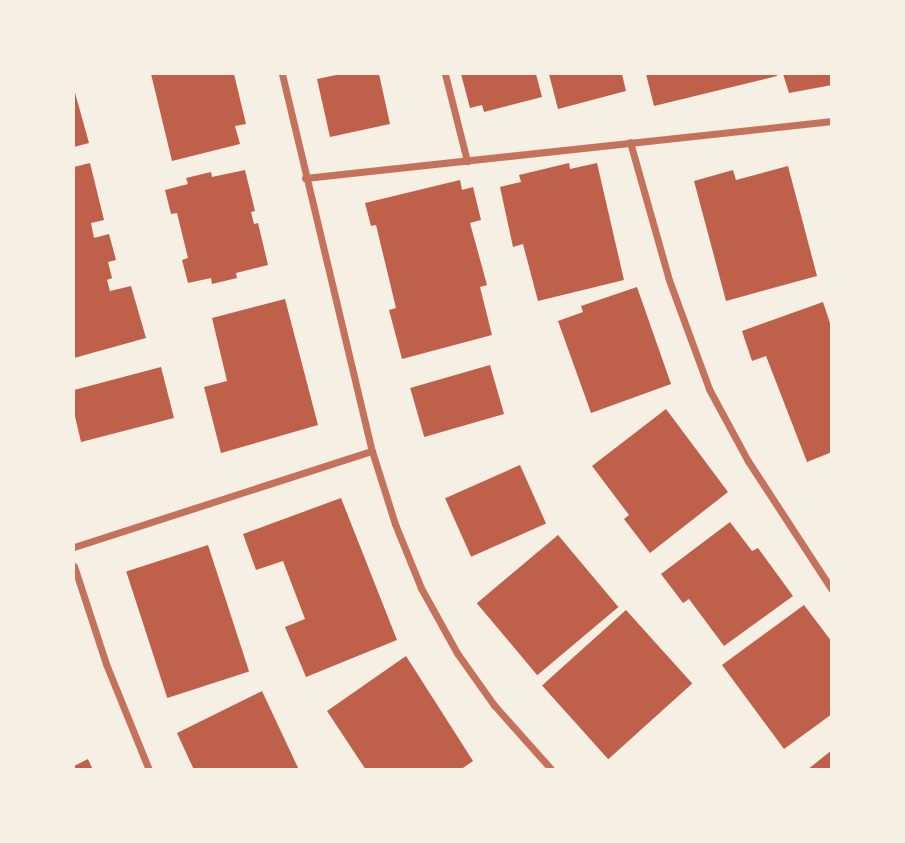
<!DOCTYPE html>
<html>
<head>
<meta charset="utf-8">
<style>
	body { margin:0 }
	#map { position:relative; width:905px; height:843px; overflow:hidden; background:#f6efe4; font-family:"Roboto Condensed",sans-serif }
	div>[style] { position:absolute }
	.building>* { inset:0; background:#bf614a; transform-origin:0 0 }
	.minor>* { height:7px; margin:-3.5px; padding:0 3.5px; transform-origin:3.5px; border-radius:3.5px; background:#c5725c }
	span { translate:-50% -50%; white-space:nowrap; text-align:center; line-height:1.15; -webkit-text-stroke:5px #f6efe4; paint-order:stroke }
	.frame { position:absolute; inset:0; border:75px solid #f6efe4; pointer-events:none }
</style>
</head>
<body>
<div id="map">
	<div class="building">
		<div style="clip-path:polygon(151px 74px,234px 74px,246px 124px,235px 126px,240px 144px,172px 161px)"></div>
		<div style="clip-path:polygon(341px 74px,379px 74px,390px 124px,330px 137px,317px 79px)"></div>
		<div style="clip-path:polygon(461px 74px,536px 74px,542px 97px,484px 112px,482px 105px,470px 108px)"></div>
		<div style="clip-path:polygon(549px 74px,622px 74px,626px 91px,558px 109px)"></div>
		<div style="clip-path:polygon(646px 74px,777px 74px,777px 76px,654px 106px)"></div>
		<div style="clip-path:polygon(783px 74px,832px 74px,832px 85px,789px 93px)"></div>
		<div style="clip-path:polygon(74px 89px,89px 143px,74px 147px)"></div>
		<div style="clip-path:polygon(90px 163px,104px 220px,91px 223px,94px 238px,109px 234px,116px 260px,108px 262px,112px 278px,107px 280px,110px 291px,131px 286px,146px 338px,74px 358px,74px 167px)"></div>
		<div style="clip-path:polygon(569px 163px,570px 169px,597px 163px,624px 280px,538px 301px,523px 244px,513px 247px,500px 187px,521px 182px,519px 175px)"></div>
		<div style="clip-path:polygon(788px 166px,817px 276px,726px 301px,694px 181px,733px 170px,736px 180px)"></div>
		<div style="clip-path:polygon(245px 170px,255px 211px,251px 212px,254px 224px,258px 223px,268px 265px,236px 273px,237px 278px,212px 284px,211px 278px,188px 283px,182px 260px,188px 258px,177px 213px,171px 214px,165px 190px,188px 184px,186px 178px,211px 172px,212px 177px)"></div>
		<div style="clip-path:polygon(460px 180px,462px 190px,473px 187px,481px 220px,470px 223px,487px 285px,480px 287px,492px 335px,402px 359px,389px 310px,396px 308px,376px 225px,371px 226px,365px 203px)"></div>
		<div style="clip-path:polygon(637px 287px,671px 384px,591px 413px,558px 321px,583px 312px,581px 306px)"></div>
		<div style="clip-path:polygon(285px 299px,318px 425px,221px 453px,204px 387px,227px 381px,212px 318px)"></div>
		<div style="clip-path:polygon(823px 302px,832px 329px,832px 452px,807px 462px,766px 356px,752px 361px,742px 331px)"></div>
		<div style="left:490px;top:365px;width:51px;height:83px;rotate:74deg"></div>
		<div style="clip-path:polygon(161px 367px,174px 418px,81px 442px,74px 412px,74px 390px)"></div>
		<div style="clip-path:polygon(666px 409px,728px 492px,650px 553px,624px 519px,629px 515px,592px 466px)"></div>
		<div style="left:520px;top:465px;width:64px;height:82px;rotate:66deg"></div>
		<div style="clip-path:polygon(341px 498px,397px 640px,306px 677px,285px 627px,305px 619px,283px 561px,256px 570px,243px 534px)"></div>
		<div style="clip-path:polygon(730px 522px,752px 551px,758px 548px,793px 596px,724px 646px,689px 599px,683px 603px,661px 574px)"></div>
		<div style="left:558px;top:535px;width:94px;height:106px;rotate:50deg"></div>
		<div style="left:208px;top:545px;width:133px;height:86px;rotate:72deg"></div>
		<div style="clip-path:polygon(804px 605px,832px 642px,832px 714px,784px 749px,722px 665px)"></div>
		<div style="left:626px;top:610px;width:99px;height:113px;rotate:48deg"></div>
		<div style="clip-path:polygon(406px 656px,473px 761px,460px 770px,366px 770px,327px 711px)"></div>
		<div style="clip-path:polygon(262px 691px,299px 770px,194px 770px,177px 733px)"></div>
		<div style="clip-path:polygon(832px 750px,832px 770px,807px 770px)"></div>
		<div style="clip-path:polygon(88px 759px,93px 770px,74px 770px,74px 766px)"></div>
	</div>
	<div class="minor">
		<div style="left:282px;top:74px;width:388px;rotate:76.6deg"></div>
		<div style="left:372px;top:451px;width:77px;rotate:72.5deg"></div>
		<div style="left:395px;top:524px;width:69px;rotate:67.9deg"></div>
		<div style="left:421px;top:588px;width:74px;rotate:61deg"></div>
		<div style="left:457px;top:653px;width:64px;rotate:54.6deg"></div>
		<div style="left:494px;top:705px;width:87px;rotate:48.3deg"></div>
		<div style="left:445px;top:74px;width:90px;rotate:75.8deg"></div>
		<div style="left:630px;top:142px;width:143px;rotate:74.2deg"></div>
		<div style="left:669px;top:280px;width:116px;rotate:69.8deg"></div>
		<div style="left:709px;top:389px;width:82px;rotate:61.6deg"></div>
		<div style="left:748px;top:461px;width:154px;rotate:56.9deg"></div>
		<div style="left:305px;top:178px;width:530px;rotate:-6.17deg"></div>
		<div style="left:74px;top:547px;width:313px;rotate:-17.9deg"></div>
		<div style="left:74px;top:566px;width:103px;rotate:71.9deg"></div>
		<div style="left:106px;top:664px;width:114px;rotate:67.9deg"></div>
	</div>
	<div class="frame"></div>
</div>
</body>
</html>
